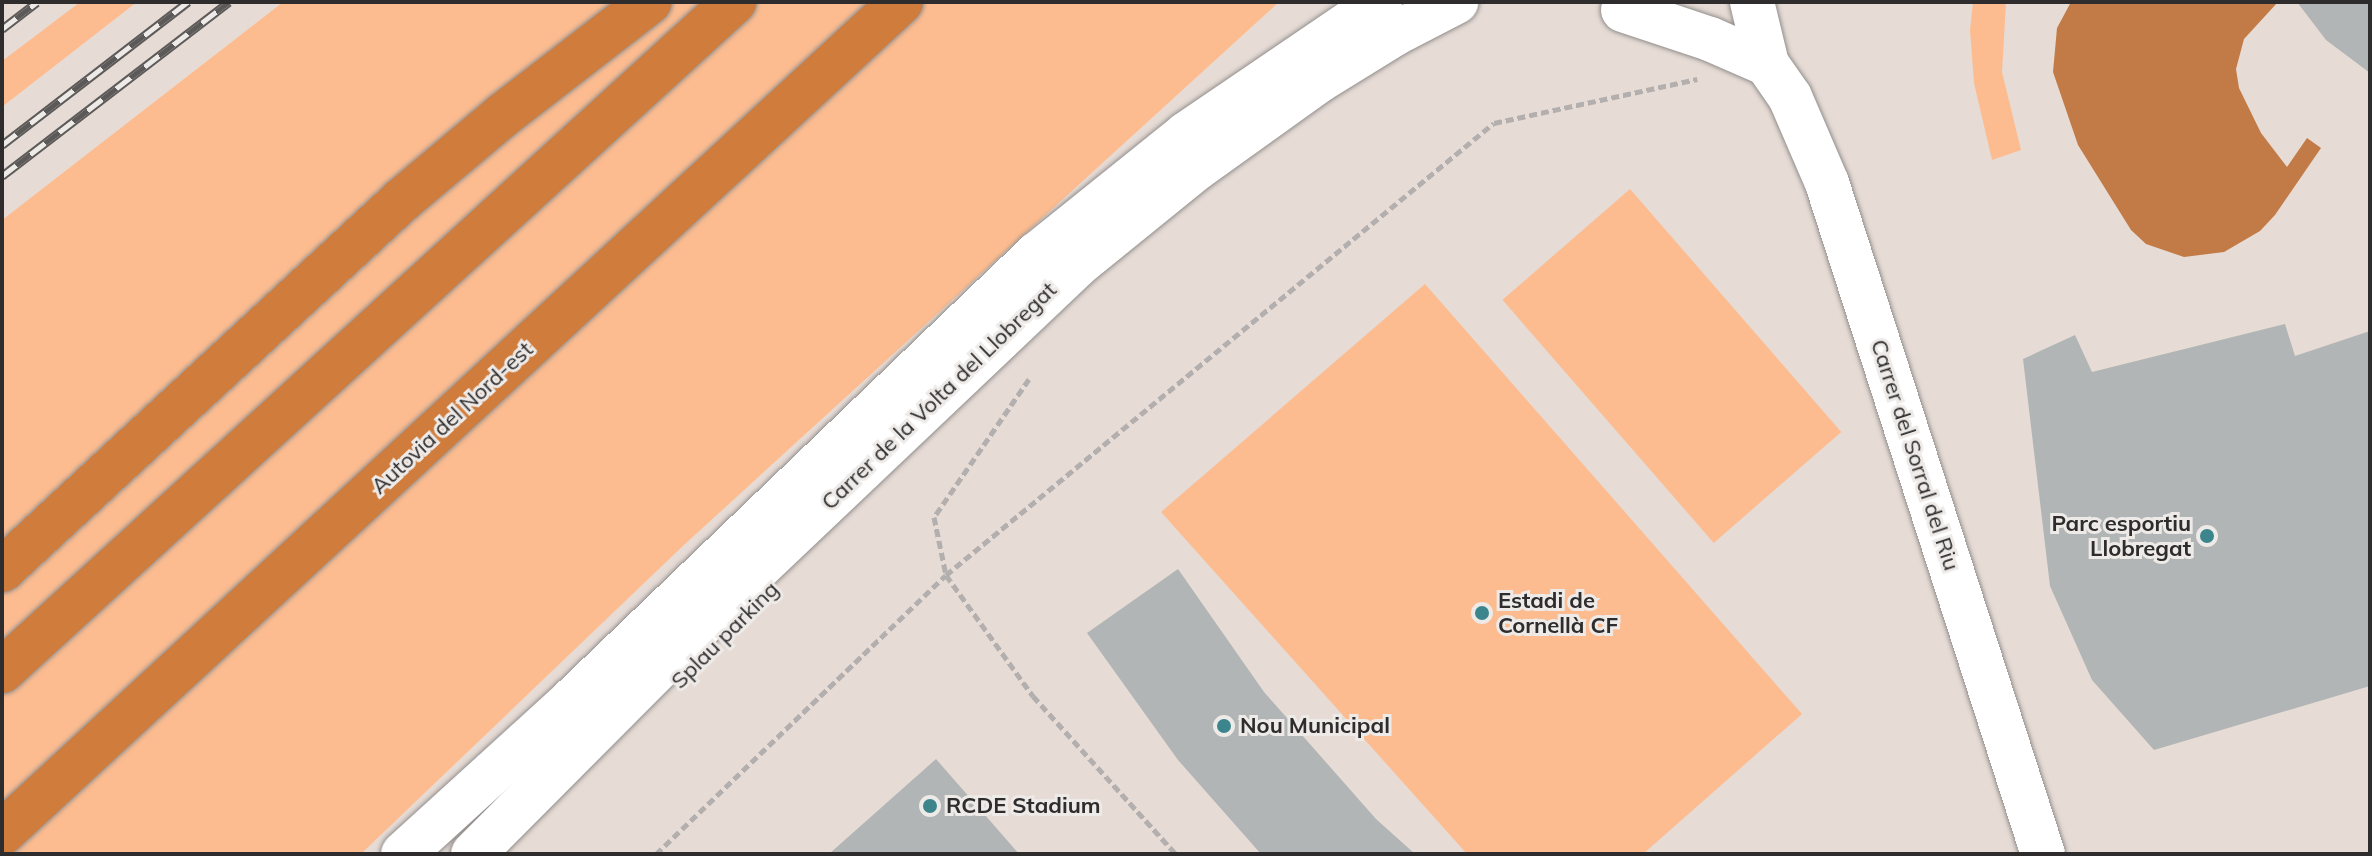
<!DOCTYPE html>
<html>
<head>
<meta charset="utf-8">
<style>
	body { margin:0 }
	#map { position:relative; width:2372px; height:856px; overflow:hidden; background:#edeae8; font-family:Mulish,sans-serif }
	div>[style] { position:absolute }
	.built>* { inset:0; background:#e6dbd5 }
	.green>* { inset:0; background:#fcbc90; transform-origin:0 0 }
	.water>* { inset:0; background:#c27b46 }
	.building>* { inset:0; background:#b1b5b5 }
	.path>* { height:5px; margin-top:-2.5px; transform-origin:0; background:repeating-linear-gradient(90deg,#b2afae 0 8px,transparent 0 12px) }
	.roads { filter:drop-shadow(0 0 2px #918e8c) drop-shadow(0 0 2px #918e8c) }
	.minor>* { height:44px; margin:-22px; padding:0 22px; transform-origin:22px; border-radius:22px; background:#fff }
	.highway>* { height:44px; margin:-22px; padding:0 22px; transform-origin:22px; border-radius:22px; background:#cf7c3c }
	.rail>* { height:9px; margin-top:-4.5px; transform-origin:0; background:repeating-linear-gradient(90deg,#edeae8 0 18px,#5c5a59 0 36px); box-sizing:border-box; border-block:2px solid #5c5a59 }
	.dots>* { width:22px; height:22px; translate:-50% -50%; box-sizing:border-box; border:4px solid #edeae8; border-radius:50% }
	span { translate:-50% -50%; white-space:nowrap; text-align:center; line-height:1.15; -webkit-text-stroke:6px #edeae8; paint-order:stroke }
	.street-label { font-size:22px; color:#2e2c2c }
	.poi-label { font-size:22px; color:#2e2c2c; font-weight:700 }
	.right { translate:-100% -50%; text-align:right }
	.left { translate:0 -50%; text-align:left }
	.frame { position:absolute; inset:0; border:4px solid #2e2c2c; pointer-events:none }
</style>
</head>
<body>
<div id="map">
	<div class="built">
		<div style="clip-path:polygon(2px 2px,80px 2px,2px 61px)"></div>
		<div style="clip-path:polygon(137px 2px,283px 2px,2px 220px,2px 107px)"></div>
		<div style="clip-path:polygon(1279px 2px,2370px 2px,2370px 854px,361px 854px,684px 545px)"></div>
	</div>
	<div class="green">
		<div style="clip-path:polygon(80px 2px,137px 2px,2px 107px,2px 61px)"></div>
		<div style="clip-path:polygon(283px 2px,1279px 2px,684px 545px,361px 854px,2px 854px,2px 220px)"></div>
		<div style="clip-path:polygon(1973px 2px,2006px 2px,2002px 72px,2021px 150px,1992px 160px,1974px 83px,1970px 30px)"></div>
		<div style="left:1630px;top:189px;width:322px;height:169px;rotate:49deg"></div>
		<div style="clip-path:polygon(1425px 284px,1802px 714px,1643px 854px,1467px 854px,1161px 512px)"></div>
	</div>
	<div class="water">
		<div style="clip-path:polygon(2071px 2px,2278px 2px,2244px 39px,2236px 69px,2239px 88px,2261px 133px,2287px 167px,2307px 138px,2321px 148px,2275px 215px,2260px 231px,2224px 252px,2184px 257px,2146px 244px,2131px 230px,2078px 145px,2053px 72px,2057px 28px)"></div>
	</div>
	<div class="building">
		<div style="clip-path:polygon(2297px 2px,2370px 2px,2370px 73px,2326px 40px)"></div>
		<div style="clip-path:polygon(2285px 324px,2295px 356px,2370px 331px,2370px 686px,2154px 750px,2092px 680px,2050px 586px,2023px 359px,2075px 335px,2092px 372px)"></div>
		<div style="clip-path:polygon(1178px 569px,1264px 692px,1376px 819px,1415px 854px,1261px 854px,1178px 760px,1087px 633px)"></div>
		<div style="clip-path:polygon(936px 759px,1019px 854px,829px 854px)"></div>
	</div>
	<div class="path">
		<div style="left:1029px;top:379px;width:168px;rotate:124.5deg"></div>
		<div style="left:934px;top:517px;width:59px;rotate:78.3deg"></div>
		<div style="left:946px;top:575px;width:149px;rotate:54.3deg"></div>
		<div style="left:1033px;top:696px;width:213px;rotate:47.9deg"></div>
		<div style="left:656px;top:854px;width:402px;rotate:-43.9deg"></div>
		<div style="left:946px;top:575px;width:710px;rotate:-39.52deg"></div>
		<div style="left:1494px;top:123px;width:208px;rotate:-12.2deg"></div>
	</div>
	<div class="roads">
		<div class="minor">
			<div style="left:1752px;top:2px;width:64px;rotate:76.4deg"></div>
			<div style="left:1767px;top:64px;width:40px;rotate:55.1deg"></div>
			<div style="left:1790px;top:97px;width:94px;rotate:66.7deg"></div>
			<div style="left:1827px;top:183px;width:705px;rotate:72.16deg"></div>
			<div style="left:1623px;top:10px;width:92px;rotate:18.4deg"></div>
			<div style="left:1710px;top:39px;width:62px;rotate:23.7deg"></div>
			<div style="left:403px;top:854px;width:229px;rotate:-42.3deg"></div>
			<div style="left:572px;top:700px;width:644px;rotate:-43.81deg"></div>
			<div style="left:1037px;top:254px;width:191px;rotate:-38.8deg"></div>
			<div style="left:1186px;top:134px;width:235px;rotate:-34.2deg"></div>
			<div style="left:473px;top:854px;width:397px;rotate:-45.1deg"></div>
			<div style="left:753px;top:573px;width:446px;rotate:-43.5deg"></div>
			<div style="left:1076px;top:266px;width:156px;rotate:-39deg"></div>
			<div style="left:1197px;top:168px;width:151px;rotate:-35.6deg"></div>
			<div style="left:1320px;top:80px;width:89px;rotate:-31.7deg"></div>
			<div style="left:1396px;top:33px;width:68px;rotate:-27.3deg"></div>
		</div>
		<div class="highway">
			<div style="left:2px;top:570px;width:545px;rotate:-42.77deg"></div>
			<div style="left:402px;top:200px;width:132px;rotate:-40.1deg"></div>
			<div style="left:503px;top:115px;width:185px;rotate:-37.7deg"></div>
			<div style="left:2px;top:671px;width:992px;rotate:-42.43deg"></div>
			<div style="left:2px;top:833px;width:1224px;rotate:-42.75deg"></div>
		</div>
	</div>
	<div class="rail">
		<div style="left:2px;top:29px;width:44px;rotate:-37.6deg"></div>
		<div style="left:2px;top:145px;width:235px;rotate:-37.6deg"></div>
		<div style="left:2px;top:176px;width:286px;rotate:-37.5deg"></div>
	</div>
	<div class="dots">
		<div style="left:2207px;top:536px;background:#3d858d"></div>
		<div style="left:1482px;top:613px;background:#3d858d"></div>
		<div style="left:1224px;top:726px;background:#3d858d"></div>
		<div style="left:930px;top:806px;background:#3d858d"></div>
	</div>
	<div class="street-label">
		<span style="left:939px;top:396px;rotate:-44deg">Carrer de la Volta del Llobregat</span>
		<span style="left:452px;top:418px;rotate:-43deg">Autovia del Nord-est</span>
		<span style="left:1915px;top:455px;rotate:72deg">Carrer del Sorral del Riu</span>
		<span style="left:725px;top:635px;rotate:-45deg">Splau parking</span>
	</div>
	<div class="poi-label">
		<span class="right" style="left:2191px;top:536px">Parc esportiu<br>Llobregat</span>
		<span class="left" style="left:1498px;top:613px">Estadi de<br>Cornellà CF</span>
		<span class="left" style="left:1240px;top:726px">Nou Municipal</span>
		<span class="left" style="left:946px;top:806px">RCDE Stadium</span>
	</div>
	<div class="frame"></div>
</div>
</body>
</html>
